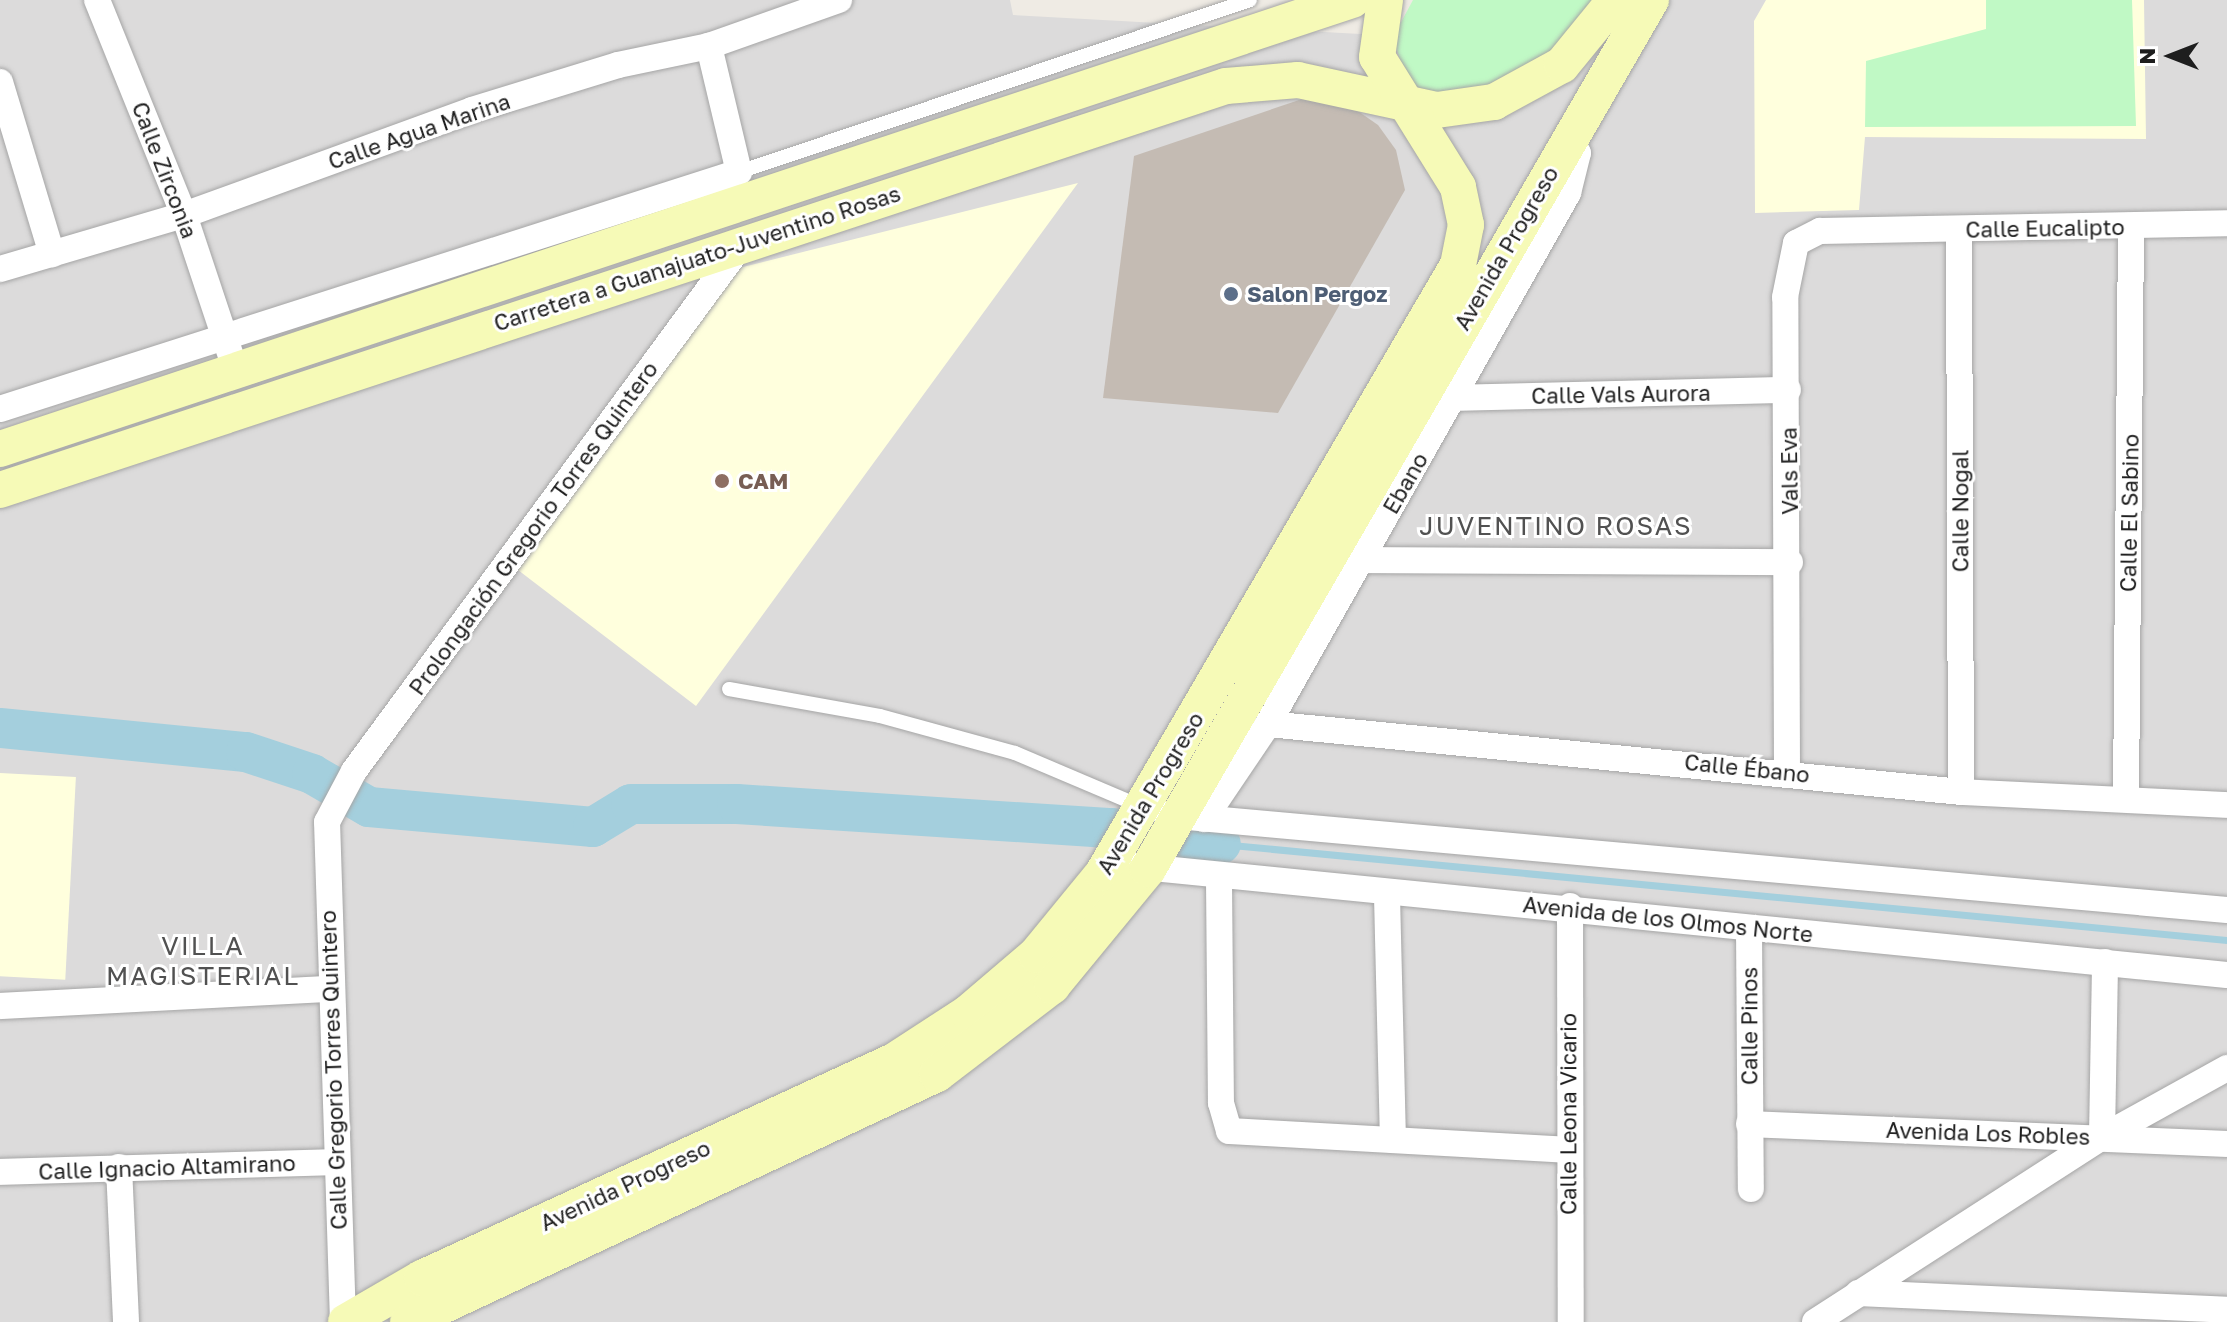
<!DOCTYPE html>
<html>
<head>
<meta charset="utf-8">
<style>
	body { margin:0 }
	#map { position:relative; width:2227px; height:1322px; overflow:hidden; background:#efebe4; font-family:"Golos Text",sans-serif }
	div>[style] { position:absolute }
	.residential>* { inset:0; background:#dcdbdb }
	.education>* { inset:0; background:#ffd; transform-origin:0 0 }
	.park>* { inset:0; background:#c0f9c5 }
	.stream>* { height:7px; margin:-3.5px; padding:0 3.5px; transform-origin:3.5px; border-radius:3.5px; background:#a4cfdd }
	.river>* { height:40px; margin:-20px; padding:0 20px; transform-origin:20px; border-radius:20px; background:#a4cfdd }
	.building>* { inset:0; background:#c4bbb3 }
	.roads { filter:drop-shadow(0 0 2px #a5a5a5) drop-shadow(0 0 2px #a5a5a5) }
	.lane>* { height:14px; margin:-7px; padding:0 7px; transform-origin:7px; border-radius:7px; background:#fff }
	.street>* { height:26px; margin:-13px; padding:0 13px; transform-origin:13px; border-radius:13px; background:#fff }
	.secondary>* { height:36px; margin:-18px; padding:0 18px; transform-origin:18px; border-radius:18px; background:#f6fab7 }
	.dots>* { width:22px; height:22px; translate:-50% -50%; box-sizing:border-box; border:4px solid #fff; border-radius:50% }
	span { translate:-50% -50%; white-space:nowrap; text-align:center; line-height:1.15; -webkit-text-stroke:6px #fff; paint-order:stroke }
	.street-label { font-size:22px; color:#1e1e1e }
	.service-label { font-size:22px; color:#4e5e75; font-weight:700 }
	.left { translate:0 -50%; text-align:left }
	.education-label { font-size:22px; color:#785e54; font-weight:700 }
	.quarter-label { font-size:26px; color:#515151; letter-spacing:2px }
	.north { position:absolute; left:2131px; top:16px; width:80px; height:80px; -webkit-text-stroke:6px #fff; paint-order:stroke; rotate:270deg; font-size:22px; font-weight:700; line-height:32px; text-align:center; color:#1e1e1e }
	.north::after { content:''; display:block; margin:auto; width:28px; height:36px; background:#1e1e1e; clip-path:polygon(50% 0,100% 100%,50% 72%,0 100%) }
</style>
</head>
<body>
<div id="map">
	<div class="residential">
		<div style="clip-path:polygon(0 0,1010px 0,1013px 15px,1505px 42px,1542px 0,2227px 0,2227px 1322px,0 1322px)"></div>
	</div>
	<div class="education">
		<div style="clip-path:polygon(1766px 0,2144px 0,2146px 139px,1865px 137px,1859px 210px,1755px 213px,1754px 21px)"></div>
		<div style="clip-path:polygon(1078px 183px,696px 706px,518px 570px,739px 268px)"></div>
		<div style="left:0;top:773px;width:76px;height:203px;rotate:3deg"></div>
	</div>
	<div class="park">
		<div style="clip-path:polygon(1413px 0,1592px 0,1575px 36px,1506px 89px,1422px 93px,1406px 79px,1393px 37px)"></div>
		<div style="clip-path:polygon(1986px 0,2132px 0,2136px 126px,1865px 127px,1866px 61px,1986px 29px)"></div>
	</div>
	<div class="stream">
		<div style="left:1221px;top:844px;width:1011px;rotate:5.45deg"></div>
	</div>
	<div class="river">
		<div style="left:0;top:728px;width:247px;rotate:5.6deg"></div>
		<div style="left:246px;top:752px;width:70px;rotate:18.4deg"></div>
		<div style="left:312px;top:774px;width:66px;rotate:30.1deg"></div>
		<div style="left:369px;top:807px;width:225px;rotate:5.1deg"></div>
		<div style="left:593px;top:827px;width:44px;rotate:-31.2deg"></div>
		<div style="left:631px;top:804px;width:106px"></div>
		<div style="left:737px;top:804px;width:376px;rotate:3.7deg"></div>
		<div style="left:1112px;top:828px;width:110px;rotate:8.4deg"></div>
	</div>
	<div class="building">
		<div style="clip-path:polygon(1305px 98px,1355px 109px,1378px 125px,1396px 150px,1405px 190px,1278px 413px,1103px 398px,1134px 156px)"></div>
	</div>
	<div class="roads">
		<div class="lane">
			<div style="left:739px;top:172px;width:539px;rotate:-18.6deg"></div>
			<div style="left:729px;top:689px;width:153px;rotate:10.1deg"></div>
			<div style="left:880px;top:716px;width:140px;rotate:15.3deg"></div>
			<div style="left:1015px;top:753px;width:138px;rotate:23deg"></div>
		</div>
		<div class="street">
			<div style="left:97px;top:0;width:232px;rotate:68deg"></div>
			<div style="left:184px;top:215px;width:149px;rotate:71.6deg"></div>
			<div style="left:0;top:82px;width:180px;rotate:73.2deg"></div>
			<div style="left:1959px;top:229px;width:563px;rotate:89.8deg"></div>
			<div style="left:0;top:269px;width:192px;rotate:-16.4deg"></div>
			<div style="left:184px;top:215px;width:307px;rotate:-20deg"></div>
			<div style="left:472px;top:110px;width:153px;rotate:-17.1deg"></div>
			<div style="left:618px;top:65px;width:93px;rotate:-11.8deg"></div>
			<div style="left:709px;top:46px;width:138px;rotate:-19.5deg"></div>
			<div style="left:1453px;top:398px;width:335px;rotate:-1.4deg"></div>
			<div style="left:0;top:409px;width:776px;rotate:-17.78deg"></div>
			<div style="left:739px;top:172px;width:130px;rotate:-103.4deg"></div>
			<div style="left:1361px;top:560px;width:429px;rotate:0.3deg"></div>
			<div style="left:1268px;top:724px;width:696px;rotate:5.6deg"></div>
			<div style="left:1961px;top:792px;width:266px;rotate:2.8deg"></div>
			<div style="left:1787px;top:771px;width:474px;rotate:-90.2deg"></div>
			<div style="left:1785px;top:297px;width:55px;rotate:-78.5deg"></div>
			<div style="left:1796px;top:243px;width:27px;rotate:-27deg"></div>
			<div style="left:1820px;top:231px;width:407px;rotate:-1.1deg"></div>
			<div style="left:2126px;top:799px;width:573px;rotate:-89.5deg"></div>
			<div style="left:1166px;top:815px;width:1065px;rotate:5.12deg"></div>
			<div style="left:1204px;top:819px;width:115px;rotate:-56deg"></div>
			<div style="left:1268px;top:724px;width:610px;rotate:-60.53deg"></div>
			<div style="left:1568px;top:193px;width:41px;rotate:-76deg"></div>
			<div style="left:1578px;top:153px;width:17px;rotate:-118deg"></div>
			<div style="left:1133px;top:866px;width:1099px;rotate:5.69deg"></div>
			<div style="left:1219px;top:880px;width:223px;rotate:89.5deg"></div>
			<div style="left:1221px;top:1103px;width:29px;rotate:74deg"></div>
			<div style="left:1229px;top:1131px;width:338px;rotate:3.2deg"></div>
			<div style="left:1387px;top:896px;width:244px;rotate:88.6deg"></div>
			<div style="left:1570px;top:906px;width:416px;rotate:89.9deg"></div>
			<div style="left:1749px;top:928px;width:261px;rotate:89.6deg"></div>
			<div style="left:0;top:1006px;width:328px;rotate:-3deg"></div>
			<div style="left:1749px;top:1124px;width:478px;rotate:2.4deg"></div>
			<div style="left:2102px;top:1137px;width:175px;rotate:-89deg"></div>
			<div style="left:119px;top:1167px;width:155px;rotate:87.4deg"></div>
			<div style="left:0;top:1172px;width:334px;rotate:-1.7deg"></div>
			<div style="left:1858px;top:1293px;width:369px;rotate:2.6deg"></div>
			<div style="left:343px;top:1322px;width:500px;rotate:-91.83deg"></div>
			<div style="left:327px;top:822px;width:58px;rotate:-62.1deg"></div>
			<div style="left:354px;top:771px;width:654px;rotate:-53.64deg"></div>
			<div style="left:1815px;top:1322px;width:341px;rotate:-32.8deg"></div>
			<div style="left:2102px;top:1137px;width:143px;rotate:-28.9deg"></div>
		</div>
		<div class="secondary">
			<div style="left:0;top:449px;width:1425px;rotate:-18.37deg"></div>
			<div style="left:0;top:490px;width:1291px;rotate:-18.24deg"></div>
			<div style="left:1226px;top:86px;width:72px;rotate:-4.8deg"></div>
			<div style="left:1298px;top:80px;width:142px;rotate:12.2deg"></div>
			<div style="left:1437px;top:110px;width:58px;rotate:-8deg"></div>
			<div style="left:1494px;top:102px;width:77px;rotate:-28.6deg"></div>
			<div style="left:1562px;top:65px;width:84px;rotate:-50.8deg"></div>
			<div style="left:346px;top:1322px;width:88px;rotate:-30.1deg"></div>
			<div style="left:422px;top:1278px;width:519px;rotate:-24.69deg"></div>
			<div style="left:894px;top:1061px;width:88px;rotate:-33deg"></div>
			<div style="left:968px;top:1013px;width:89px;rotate:-40.5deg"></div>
			<div style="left:1036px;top:955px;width:106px;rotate:-50.7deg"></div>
			<div style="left:1103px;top:873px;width:704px;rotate:-59.72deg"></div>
			<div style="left:1458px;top:265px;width:41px;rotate:-78.7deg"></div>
			<div style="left:1466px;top:225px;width:39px;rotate:-102deg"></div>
			<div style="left:1458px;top:187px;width:153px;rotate:-121.9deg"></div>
			<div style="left:1377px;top:57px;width:58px;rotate:-82deg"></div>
			<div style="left:408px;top:1322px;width:584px;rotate:-25.12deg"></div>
			<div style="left:937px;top:1074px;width:145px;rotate:-37.4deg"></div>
			<div style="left:1052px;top:986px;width:151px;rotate:-50.6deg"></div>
			<div style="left:1148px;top:869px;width:1004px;rotate:-59.94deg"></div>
		</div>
	</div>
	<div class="dots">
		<div style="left:1231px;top:294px;background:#5c6f8a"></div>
		<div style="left:722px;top:481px;background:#8d6e63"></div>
	</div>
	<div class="street-label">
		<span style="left:419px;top:131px;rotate:-19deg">Calle Agua Marina</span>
		<span style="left:165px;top:170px;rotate:69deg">Calle Zirconia</span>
		<span style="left:2045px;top:228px;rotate:-1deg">Calle Eucalipto</span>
		<span style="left:1506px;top:248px;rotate:-60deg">Avenida Progreso</span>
		<span style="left:697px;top:258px;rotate:-18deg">Carretera a Guanajuato-Juventino Rosas</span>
		<span style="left:1621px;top:394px;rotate:-1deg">Calle Vals Aurora</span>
		<span style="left:1789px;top:471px;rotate:-91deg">Vals Eva</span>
		<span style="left:1405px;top:483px;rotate:-60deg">Ebano</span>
		<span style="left:1960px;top:511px;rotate:-90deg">Calle Nogal</span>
		<span style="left:2129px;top:513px;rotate:-89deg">Calle El Sabino</span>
		<span style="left:533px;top:528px;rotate:-54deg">Prolongación Gregorio Torres Quintero</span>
		<span style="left:1747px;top:768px;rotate:6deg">Calle Ébano</span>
		<span style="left:1150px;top:793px;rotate:-59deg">Avenida Progreso</span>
		<span style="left:1668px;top:919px;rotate:6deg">Avenida de los Olmos Norte</span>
		<span style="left:1749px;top:1026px;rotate:-90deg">Calle Pinos</span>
		<span style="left:333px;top:1070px;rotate:-92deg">Calle Gregorio Torres Quintero</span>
		<span style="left:1568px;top:1114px;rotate:-90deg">Calle Leona Vicario</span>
		<span style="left:1988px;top:1133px;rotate:2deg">Avenida Los Robles</span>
		<span style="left:167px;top:1167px;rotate:-2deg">Calle Ignacio Altamirano</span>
		<span style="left:625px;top:1185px;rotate:-25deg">Avenida Progreso</span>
	</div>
	<div class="service-label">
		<span class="left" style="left:1247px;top:294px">Salon Pergoz</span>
	</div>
	<div class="education-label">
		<span class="left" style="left:738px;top:481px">CAM</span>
	</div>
	<div class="quarter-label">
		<span style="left:1556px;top:526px">JUVENTINO ROSAS</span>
		<span style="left:203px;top:961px">VILLA<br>MAGISTERIAL</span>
	</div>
	<div class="north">N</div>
</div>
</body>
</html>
